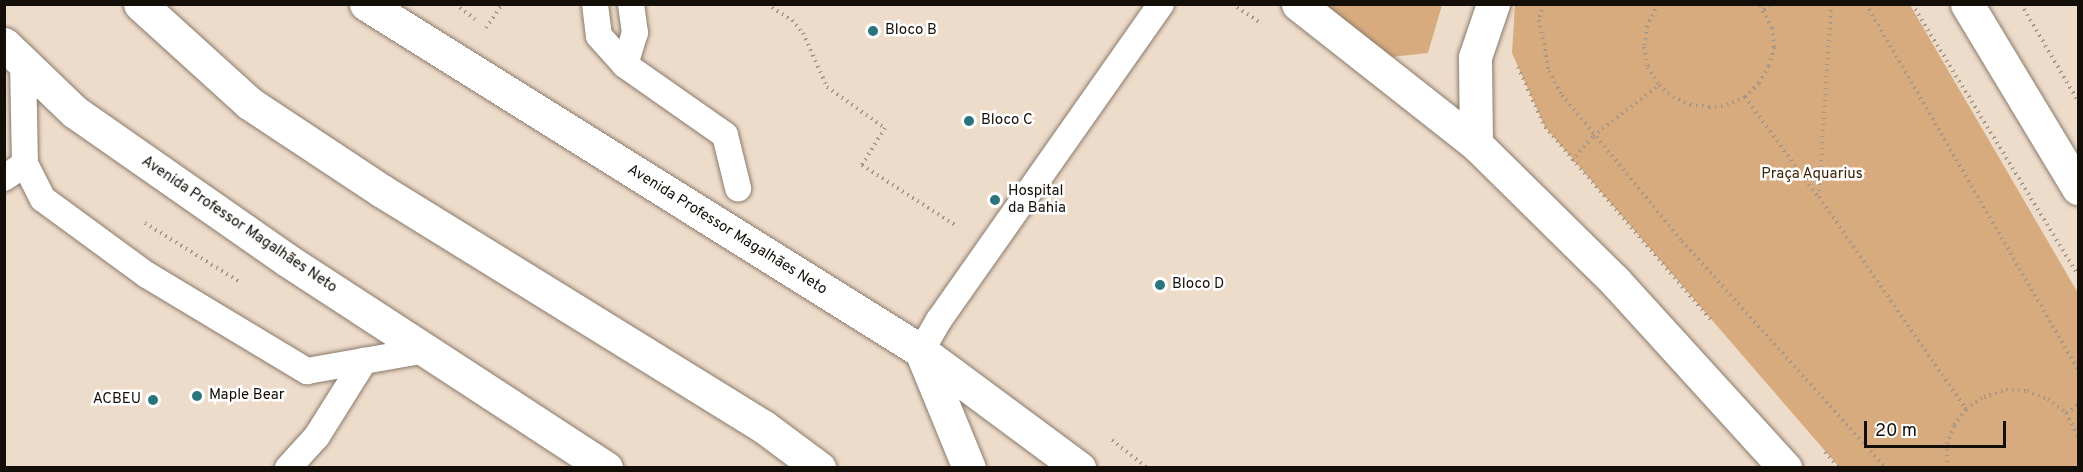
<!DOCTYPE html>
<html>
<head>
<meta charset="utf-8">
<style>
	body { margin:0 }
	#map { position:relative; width:2083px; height:472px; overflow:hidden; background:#eedccb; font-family:Overpass,sans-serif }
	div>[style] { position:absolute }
	.green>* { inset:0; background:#d8ab7e }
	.path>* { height:4px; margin-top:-2px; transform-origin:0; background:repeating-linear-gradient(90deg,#a39689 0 1.5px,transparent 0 6px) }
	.roads { filter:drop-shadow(0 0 2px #8a7a6b) drop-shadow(0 0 2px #8a7a6b) }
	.service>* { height:26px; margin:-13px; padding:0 13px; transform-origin:13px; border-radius:13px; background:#fff }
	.minor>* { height:33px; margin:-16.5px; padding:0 16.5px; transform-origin:16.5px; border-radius:16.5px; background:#fff }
	.secondary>* { height:33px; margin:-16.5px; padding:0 16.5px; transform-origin:16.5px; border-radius:16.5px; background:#fff }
	.primary>* { height:33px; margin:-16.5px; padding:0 16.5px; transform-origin:16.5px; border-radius:16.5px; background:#fff }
	.dots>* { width:16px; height:16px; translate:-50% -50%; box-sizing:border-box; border:3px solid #fff; border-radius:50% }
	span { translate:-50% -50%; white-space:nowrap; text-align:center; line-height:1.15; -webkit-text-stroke:5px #fff; paint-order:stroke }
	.poi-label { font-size:15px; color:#130e08 }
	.left { translate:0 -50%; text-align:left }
	.right { translate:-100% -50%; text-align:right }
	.park-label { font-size:15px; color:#3d2406 }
	.street-label { font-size:15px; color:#130e08 }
	.frame { position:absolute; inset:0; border:6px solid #130e08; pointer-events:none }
	.scale { position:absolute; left:1864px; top:421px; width:142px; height:27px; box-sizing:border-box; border:3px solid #130e08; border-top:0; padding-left:8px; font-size:18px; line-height:21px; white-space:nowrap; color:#130e08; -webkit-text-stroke:4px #fff; paint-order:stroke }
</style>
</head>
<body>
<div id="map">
	<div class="green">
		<div style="clip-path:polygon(1322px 5px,1442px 5px,1428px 53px,1391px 57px)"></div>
		<div style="clip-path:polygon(1515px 5px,1910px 5px,2078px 293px,2078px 467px,1839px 467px,1545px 127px,1512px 53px)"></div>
	</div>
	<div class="path">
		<div style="left:455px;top:4px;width:25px;rotate:37deg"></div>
		<div style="left:767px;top:4px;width:30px;rotate:33deg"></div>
		<div style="left:792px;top:20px;width:17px;rotate:50deg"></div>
		<div style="left:803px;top:33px;width:59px;rotate:66deg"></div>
		<div style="left:827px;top:87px;width:71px;rotate:35.3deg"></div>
		<div style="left:885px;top:128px;width:44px;rotate:121.9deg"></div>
		<div style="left:862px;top:165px;width:114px;rotate:32.9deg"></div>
		<div style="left:1232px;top:4px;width:33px;rotate:33deg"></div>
		<div style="left:1543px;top:4px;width:16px;rotate:104deg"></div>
		<div style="left:1539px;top:20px;width:52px;rotate:78.9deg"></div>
		<div style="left:1549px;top:71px;width:27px;rotate:62deg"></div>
		<div style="left:1562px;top:95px;width:189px;rotate:50.6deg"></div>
		<div style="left:1682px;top:241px;width:305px;rotate:48.1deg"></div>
		<div style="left:1658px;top:4px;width:25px;rotate:117deg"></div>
		<div style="left:1647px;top:26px;width:21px;rotate:98deg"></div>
		<div style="left:1644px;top:47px;width:20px;rotate:79deg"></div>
		<div style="left:1648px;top:67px;width:21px;rotate:59deg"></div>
		<div style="left:1659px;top:85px;width:18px;rotate:41deg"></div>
		<div style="left:1673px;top:97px;width:19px;rotate:25deg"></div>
		<div style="left:1690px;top:105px;width:19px;rotate:6deg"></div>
		<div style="left:1709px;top:107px;width:18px;rotate:-6deg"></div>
		<div style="left:1727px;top:105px;width:20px;rotate:-24deg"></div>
		<div style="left:1745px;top:97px;width:20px;rotate:-45deg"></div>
		<div style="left:1759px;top:83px;width:20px;rotate:-60deg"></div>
		<div style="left:1769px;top:66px;width:20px;rotate:-75deg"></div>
		<div style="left:1774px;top:47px;width:19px;rotate:-96deg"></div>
		<div style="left:1772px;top:28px;width:27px;rotate:-118deg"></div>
		<div style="left:1831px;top:4px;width:193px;rotate:93.6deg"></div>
		<div style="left:1819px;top:197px;width:258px;rotate:55.3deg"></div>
		<div style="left:1866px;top:4px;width:422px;rotate:59.9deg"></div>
		<div style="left:1912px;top:4px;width:318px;rotate:58.5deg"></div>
		<div style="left:2021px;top:4px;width:113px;rotate:59.6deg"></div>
		<div style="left:1764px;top:10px;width:8px;rotate:-45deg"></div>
		<div style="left:486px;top:28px;width:29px;rotate:-56deg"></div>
		<div style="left:1518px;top:67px;width:66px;rotate:65.8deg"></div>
		<div style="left:1545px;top:127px;width:256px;rotate:49.3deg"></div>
		<div style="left:1745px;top:97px;width:124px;rotate:53.9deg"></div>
		<div style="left:1572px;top:161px;width:33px;rotate:-50deg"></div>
		<div style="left:1593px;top:136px;width:83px;rotate:-37.7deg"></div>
		<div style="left:145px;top:223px;width:110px;rotate:31.9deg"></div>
		<div style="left:2066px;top:413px;width:14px;rotate:-34deg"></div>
		<div style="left:1112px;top:440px;width:45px;rotate:38.7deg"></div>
		<div style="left:1825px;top:452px;width:21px;rotate:49deg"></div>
		<div style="left:1947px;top:468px;width:24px;rotate:-90deg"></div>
		<div style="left:1947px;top:444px;width:20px;rotate:-70deg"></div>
		<div style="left:1954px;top:425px;width:20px;rotate:-53deg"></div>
		<div style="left:1966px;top:409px;width:22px;rotate:-34deg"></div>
		<div style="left:1984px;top:397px;width:23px;rotate:-18deg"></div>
		<div style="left:2006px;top:390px;width:21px;rotate:3deg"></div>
		<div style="left:2027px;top:391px;width:22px;rotate:21deg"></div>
		<div style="left:2048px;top:399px;width:23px;rotate:38deg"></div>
		<div style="left:2066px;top:413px;width:27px;rotate:63deg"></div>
	</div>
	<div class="roads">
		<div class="service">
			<div style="left:595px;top:4px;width:32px;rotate:83deg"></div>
			<div style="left:599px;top:36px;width:39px;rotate:48deg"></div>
			<div style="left:625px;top:65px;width:122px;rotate:35deg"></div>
			<div style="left:725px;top:135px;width:55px;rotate:76.2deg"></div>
			<div style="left:23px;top:61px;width:103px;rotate:88.9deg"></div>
			<div style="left:25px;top:164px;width:39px;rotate:63deg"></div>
			<div style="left:43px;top:199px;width:129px;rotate:36.2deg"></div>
			<div style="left:147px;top:275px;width:187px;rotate:31deg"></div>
			<div style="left:307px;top:371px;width:121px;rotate:-10deg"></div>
			<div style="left:625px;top:65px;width:34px;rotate:-73deg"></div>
			<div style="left:635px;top:33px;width:29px;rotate:-98deg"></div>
			<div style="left:4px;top:178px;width:25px;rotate:-34deg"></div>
			<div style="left:921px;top:351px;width:36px;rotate:-60deg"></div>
			<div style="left:939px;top:320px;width:386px;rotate:-54.9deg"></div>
			<div style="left:288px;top:468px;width:43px;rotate:-47.8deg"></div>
			<div style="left:317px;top:436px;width:89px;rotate:-57.9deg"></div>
		</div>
		<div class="minor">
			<div style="left:1298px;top:4px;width:226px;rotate:38.2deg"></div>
			<div style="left:1476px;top:144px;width:195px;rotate:44.6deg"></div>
			<div style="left:1615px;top:281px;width:253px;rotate:47.7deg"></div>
			<div style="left:1967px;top:4px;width:215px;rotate:58.9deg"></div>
			<div style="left:1476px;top:144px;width:87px;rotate:-90.7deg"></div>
			<div style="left:1475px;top:57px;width:56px;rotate:-71.2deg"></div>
		</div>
		<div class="secondary">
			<div style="left:366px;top:4px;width:655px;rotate:32.01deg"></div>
			<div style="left:921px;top:351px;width:197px;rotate:36.5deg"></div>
		</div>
		<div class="primary">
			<div style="left:140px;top:4px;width:147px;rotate:42.2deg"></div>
			<div style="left:249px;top:103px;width:159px;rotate:33.5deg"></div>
			<div style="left:382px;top:191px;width:449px;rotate:31.7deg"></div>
			<div style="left:764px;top:427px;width:69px;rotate:36.7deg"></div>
			<div style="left:4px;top:44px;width:98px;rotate:43.8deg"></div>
			<div style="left:75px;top:112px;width:259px;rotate:34.9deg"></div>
			<div style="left:287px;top:260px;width:381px;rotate:33.1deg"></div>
			<div style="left:921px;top:351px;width:126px;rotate:67.7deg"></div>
		</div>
	</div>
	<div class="dots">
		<div style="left:873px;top:31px;background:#2b747c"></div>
		<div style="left:969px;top:121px;background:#2b747c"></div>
		<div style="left:995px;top:200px;background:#2b747c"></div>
		<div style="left:1160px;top:285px;background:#2b747c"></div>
		<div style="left:197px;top:396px;background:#2b747c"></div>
		<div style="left:153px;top:400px;background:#2b747c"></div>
	</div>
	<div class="poi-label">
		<span class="left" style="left:885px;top:31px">Bloco B</span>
		<span class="left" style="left:981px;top:121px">Bloco C</span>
		<span class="left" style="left:1008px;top:200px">Hospital<br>da Bahia</span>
		<span class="left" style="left:1172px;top:285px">Bloco D</span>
		<span class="left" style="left:209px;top:396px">Maple Bear</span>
		<span class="right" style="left:141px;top:400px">ACBEU</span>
	</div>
	<div class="park-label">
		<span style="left:1812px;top:175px">Praça Aquarius</span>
	</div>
	<div class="street-label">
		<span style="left:239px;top:225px;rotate:34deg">Avenida Professor Magalhães Neto</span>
		<span style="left:727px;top:230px;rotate:32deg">Avenida Professor Magalhães Neto</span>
	</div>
	<div class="frame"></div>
	<div class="scale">20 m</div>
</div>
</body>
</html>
